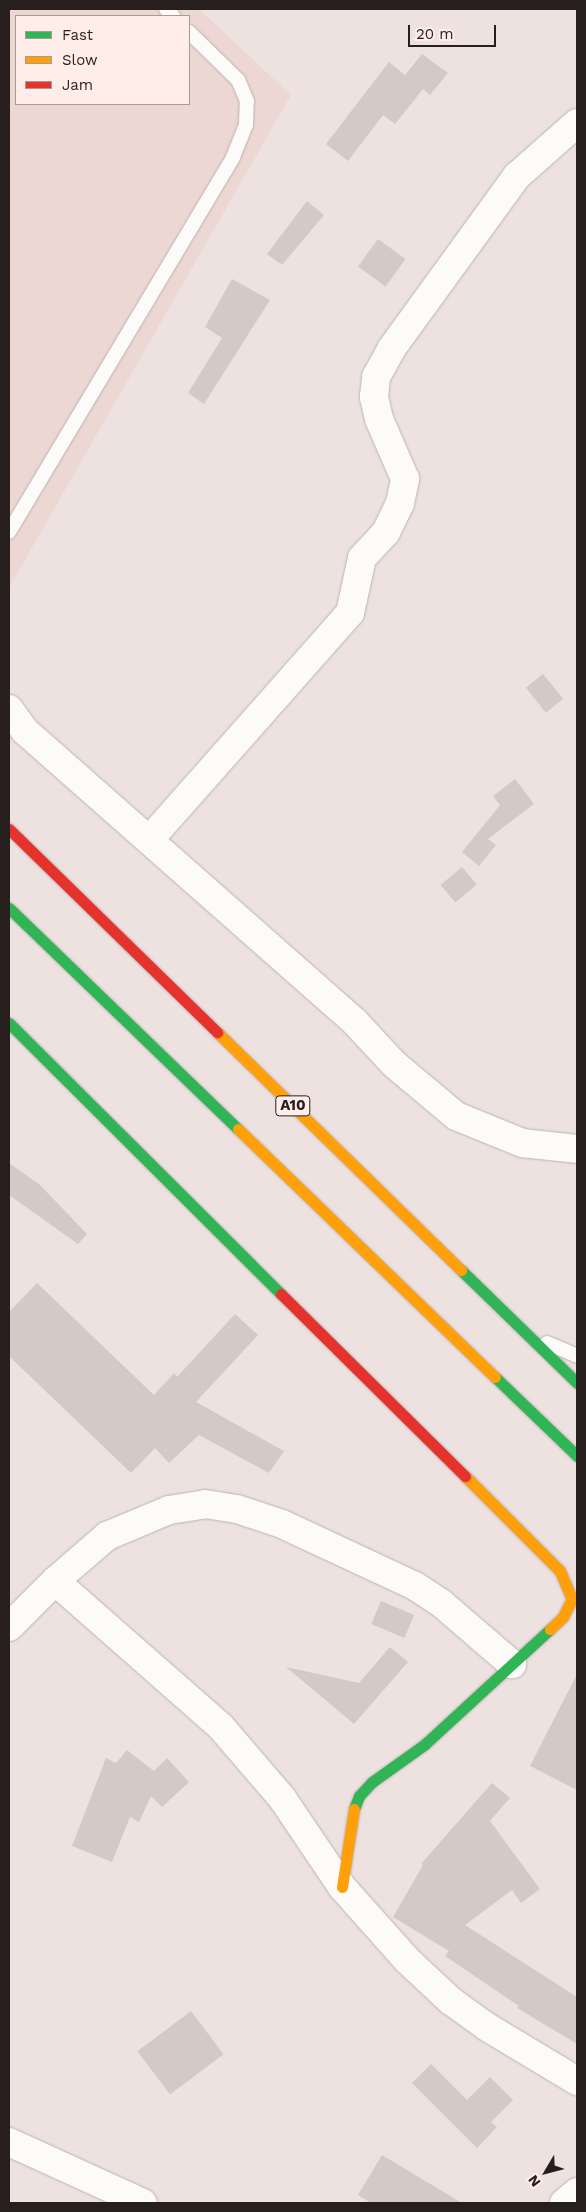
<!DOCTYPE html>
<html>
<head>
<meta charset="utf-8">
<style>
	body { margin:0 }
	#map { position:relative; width:586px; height:2212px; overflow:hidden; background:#eee2e0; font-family:"Work Sans",sans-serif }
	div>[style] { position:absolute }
	.built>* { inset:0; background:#edd7d3 }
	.building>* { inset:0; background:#d3c9c7; transform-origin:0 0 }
	.roads { filter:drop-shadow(0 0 1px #bcb3b1) drop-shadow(0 0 1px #bcb3b1) }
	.lane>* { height:14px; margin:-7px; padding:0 7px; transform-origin:7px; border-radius:7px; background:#fcfbfa }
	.street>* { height:28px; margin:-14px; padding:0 14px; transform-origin:14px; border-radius:14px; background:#fcfbfa }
	.fast>* { height:11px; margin:-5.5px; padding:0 5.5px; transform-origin:5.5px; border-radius:5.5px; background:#30b455 }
	.slow>* { height:11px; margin:-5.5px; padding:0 5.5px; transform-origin:5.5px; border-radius:5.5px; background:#ff9f0a }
	.jam>* { height:11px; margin:-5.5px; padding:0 5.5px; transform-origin:5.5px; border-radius:5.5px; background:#e5322d }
	span { translate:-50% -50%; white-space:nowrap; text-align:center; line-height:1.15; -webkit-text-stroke:4.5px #ffede9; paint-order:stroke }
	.shield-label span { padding:1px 4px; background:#ffede9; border:1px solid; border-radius:4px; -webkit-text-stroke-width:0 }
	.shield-label { font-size:15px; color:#261f1d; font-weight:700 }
	.frame { position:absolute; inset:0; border:10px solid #261f1d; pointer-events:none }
	.legend { position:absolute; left:15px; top:15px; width:175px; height:90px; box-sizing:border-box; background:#ffede9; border:1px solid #a89b97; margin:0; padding:6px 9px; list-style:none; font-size:15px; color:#261f1d }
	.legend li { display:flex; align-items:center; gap:10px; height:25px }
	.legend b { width:25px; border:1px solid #a89b97 }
	.north { position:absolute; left:521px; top:2147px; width:50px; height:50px; -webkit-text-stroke:4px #ffede9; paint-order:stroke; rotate:233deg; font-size:14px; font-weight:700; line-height:20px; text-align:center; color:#261f1d }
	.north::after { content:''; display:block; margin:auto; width:18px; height:22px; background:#261f1d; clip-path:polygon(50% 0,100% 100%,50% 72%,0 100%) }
	.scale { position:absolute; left:408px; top:25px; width:88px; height:22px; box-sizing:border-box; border:2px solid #261f1d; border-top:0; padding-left:6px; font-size:15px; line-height:18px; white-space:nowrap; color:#261f1d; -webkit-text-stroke:4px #ffede9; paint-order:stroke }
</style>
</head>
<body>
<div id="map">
	<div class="built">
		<div style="clip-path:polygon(evenodd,9px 9px,199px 9px,291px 95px,9px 588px,9px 9px,16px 16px,189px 16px,189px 104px,16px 104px,16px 16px)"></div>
	</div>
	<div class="building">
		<div style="clip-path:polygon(422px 54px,448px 73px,430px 95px,423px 89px,395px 124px,383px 115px,348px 161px,326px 144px,389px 62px,405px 75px)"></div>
		<div style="clip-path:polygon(307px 201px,324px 215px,282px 265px,267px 254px)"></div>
		<div style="left:378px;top:239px;width:34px;height:34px;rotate:36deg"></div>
		<div style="clip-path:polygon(232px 279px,270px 300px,204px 404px,188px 393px,222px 338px,205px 327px)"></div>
		<div style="left:543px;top:674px;width:32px;height:22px;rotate:51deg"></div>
		<div style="clip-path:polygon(515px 779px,534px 804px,488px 839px,496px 845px,479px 866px,462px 852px,500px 805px,493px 796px)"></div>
		<div style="left:462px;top:867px;width:23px;height:28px;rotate:50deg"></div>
		<div style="clip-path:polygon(9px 1163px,40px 1185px,87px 1234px,78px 1244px,9px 1195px)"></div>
		<div style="clip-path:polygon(37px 1283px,154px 1395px,174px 1373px,177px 1377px,235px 1314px,258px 1335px,196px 1402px,284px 1451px,269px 1473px,199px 1435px,169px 1463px,155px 1448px,131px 1473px,9px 1356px,9px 1312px)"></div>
		<div style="left:381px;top:1601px;width:36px;height:25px;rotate:23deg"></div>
		<div style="clip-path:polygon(390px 1647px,408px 1662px,354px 1724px,286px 1667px,359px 1683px)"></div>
		<div style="clip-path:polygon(577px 1674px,577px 1790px,530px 1766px)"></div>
		<div style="clip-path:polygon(127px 1750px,154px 1771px,167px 1758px,189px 1782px,162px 1807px,151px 1796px,139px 1822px,130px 1817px,112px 1862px,72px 1846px,106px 1758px,116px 1763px)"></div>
		<div style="clip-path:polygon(492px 1783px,510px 1798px,490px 1821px,540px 1889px,521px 1903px,512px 1890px,465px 1925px,577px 1997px,577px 2044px,517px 2008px,519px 2006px,445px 1956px,449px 1951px,393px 1917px,423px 1865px,421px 1864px)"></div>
		<div style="left:191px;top:2011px;width:54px;height:67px;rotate:53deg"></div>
		<div style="clip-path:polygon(431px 2064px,467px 2100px,490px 2077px,513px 2100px,491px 2122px,497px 2127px,477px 2148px,412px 2083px)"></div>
		<div style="clip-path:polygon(382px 2155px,462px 2203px,371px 2203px,358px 2195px)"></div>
	</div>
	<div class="roads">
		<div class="lane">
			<div style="left:166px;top:9px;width:10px;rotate:45deg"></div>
			<div style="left:9px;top:532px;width:437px;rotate:-59.1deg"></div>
			<div style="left:233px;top:157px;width:35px;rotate:-68deg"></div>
			<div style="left:246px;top:124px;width:23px;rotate:-88deg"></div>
			<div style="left:247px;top:101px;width:23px;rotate:-113deg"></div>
			<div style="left:238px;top:80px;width:69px;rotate:-135.6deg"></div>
			<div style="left:547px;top:1343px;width:33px;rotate:23deg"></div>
		</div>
		<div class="street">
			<div style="left:9px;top:709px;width:27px;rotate:54deg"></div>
			<div style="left:25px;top:731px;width:440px;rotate:41.4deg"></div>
			<div style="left:355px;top:1022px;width:57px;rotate:47.1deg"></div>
			<div style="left:394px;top:1064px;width:81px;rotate:40deg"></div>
			<div style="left:456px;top:1116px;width:71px;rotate:22.2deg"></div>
			<div style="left:522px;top:1143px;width:55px;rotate:6.2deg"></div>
			<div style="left:150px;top:839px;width:302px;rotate:-48.5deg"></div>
			<div style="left:350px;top:613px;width:56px;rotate:-77.7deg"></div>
			<div style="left:362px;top:558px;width:35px;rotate:-47deg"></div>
			<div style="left:386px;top:532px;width:32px;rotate:-64deg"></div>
			<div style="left:400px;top:503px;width:25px;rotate:-78deg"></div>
			<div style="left:405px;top:479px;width:65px;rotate:-113.4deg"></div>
			<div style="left:379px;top:419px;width:23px;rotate:-103deg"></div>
			<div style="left:374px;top:397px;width:20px;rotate:-84deg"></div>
			<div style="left:376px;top:377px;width:33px;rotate:-61deg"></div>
			<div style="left:392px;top:348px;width:213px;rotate:-54deg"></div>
			<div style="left:517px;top:176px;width:80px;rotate:-41.5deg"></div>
			<div style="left:55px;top:1581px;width:221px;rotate:41.3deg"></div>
			<div style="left:221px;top:1727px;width:94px;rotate:49.3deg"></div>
			<div style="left:282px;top:1798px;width:107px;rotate:56deg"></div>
			<div style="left:342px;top:1887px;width:98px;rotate:48.3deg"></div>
			<div style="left:407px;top:1960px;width:60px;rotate:43deg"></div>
			<div style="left:451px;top:2001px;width:44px;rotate:35.8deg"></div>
			<div style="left:487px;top:2027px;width:105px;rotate:31deg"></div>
			<div style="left:9px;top:1627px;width:65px;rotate:-45deg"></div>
			<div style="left:55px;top:1581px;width:69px;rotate:-40.9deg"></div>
			<div style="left:107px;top:1536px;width:67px;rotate:-22.8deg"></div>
			<div style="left:169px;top:1510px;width:36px;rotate:-9deg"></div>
			<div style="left:205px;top:1504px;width:32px;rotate:9deg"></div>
			<div style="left:237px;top:1509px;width:47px;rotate:18.4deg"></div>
			<div style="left:282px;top:1524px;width:147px;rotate:25deg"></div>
			<div style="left:415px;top:1586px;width:31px;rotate:33deg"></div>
			<div style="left:441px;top:1603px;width:94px;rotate:40.7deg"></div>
			<div style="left:9px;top:2142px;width:147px;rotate:24.5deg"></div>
			<div style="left:564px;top:2203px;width:17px;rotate:-40deg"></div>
		</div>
		<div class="fast">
			<div style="left:9px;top:908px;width:318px;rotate:44deg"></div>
			<div style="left:9px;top:1023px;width:384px;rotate:44.9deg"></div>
			<div style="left:461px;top:1270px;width:162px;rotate:44.2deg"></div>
			<div style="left:495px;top:1377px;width:114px;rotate:43.9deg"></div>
			<div style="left:354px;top:1809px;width:14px;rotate:-69deg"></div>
			<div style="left:359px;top:1796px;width:19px;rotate:-47deg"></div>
			<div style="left:372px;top:1782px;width:65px;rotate:-35.6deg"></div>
			<div style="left:425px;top:1744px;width:170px;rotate:-42.6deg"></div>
		</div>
		<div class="slow">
			<div style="left:217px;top:1032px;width:341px;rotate:44.3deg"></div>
			<div style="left:238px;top:1129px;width:357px;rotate:44deg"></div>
			<div style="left:465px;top:1476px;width:134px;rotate:45deg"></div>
			<div style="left:560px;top:1571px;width:30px;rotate:67deg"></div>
			<div style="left:572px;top:1599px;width:20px;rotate:117deg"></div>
			<div style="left:563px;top:1617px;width:18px;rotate:137deg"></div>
			<div style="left:342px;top:1887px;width:79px;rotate:-81.3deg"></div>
		</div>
		<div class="jam">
			<div style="left:9px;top:829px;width:291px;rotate:44.3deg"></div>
			<div style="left:281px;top:1294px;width:259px;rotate:44.7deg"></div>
		</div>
	</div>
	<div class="shield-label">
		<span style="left:293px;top:1106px">A10</span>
	</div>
	<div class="frame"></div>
	<ul class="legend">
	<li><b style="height:6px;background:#30b455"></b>Fast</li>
	<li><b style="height:6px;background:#ff9f0a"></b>Slow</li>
	<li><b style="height:6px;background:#e5322d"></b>Jam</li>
	</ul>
	<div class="north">N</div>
	<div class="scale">20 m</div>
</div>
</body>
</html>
